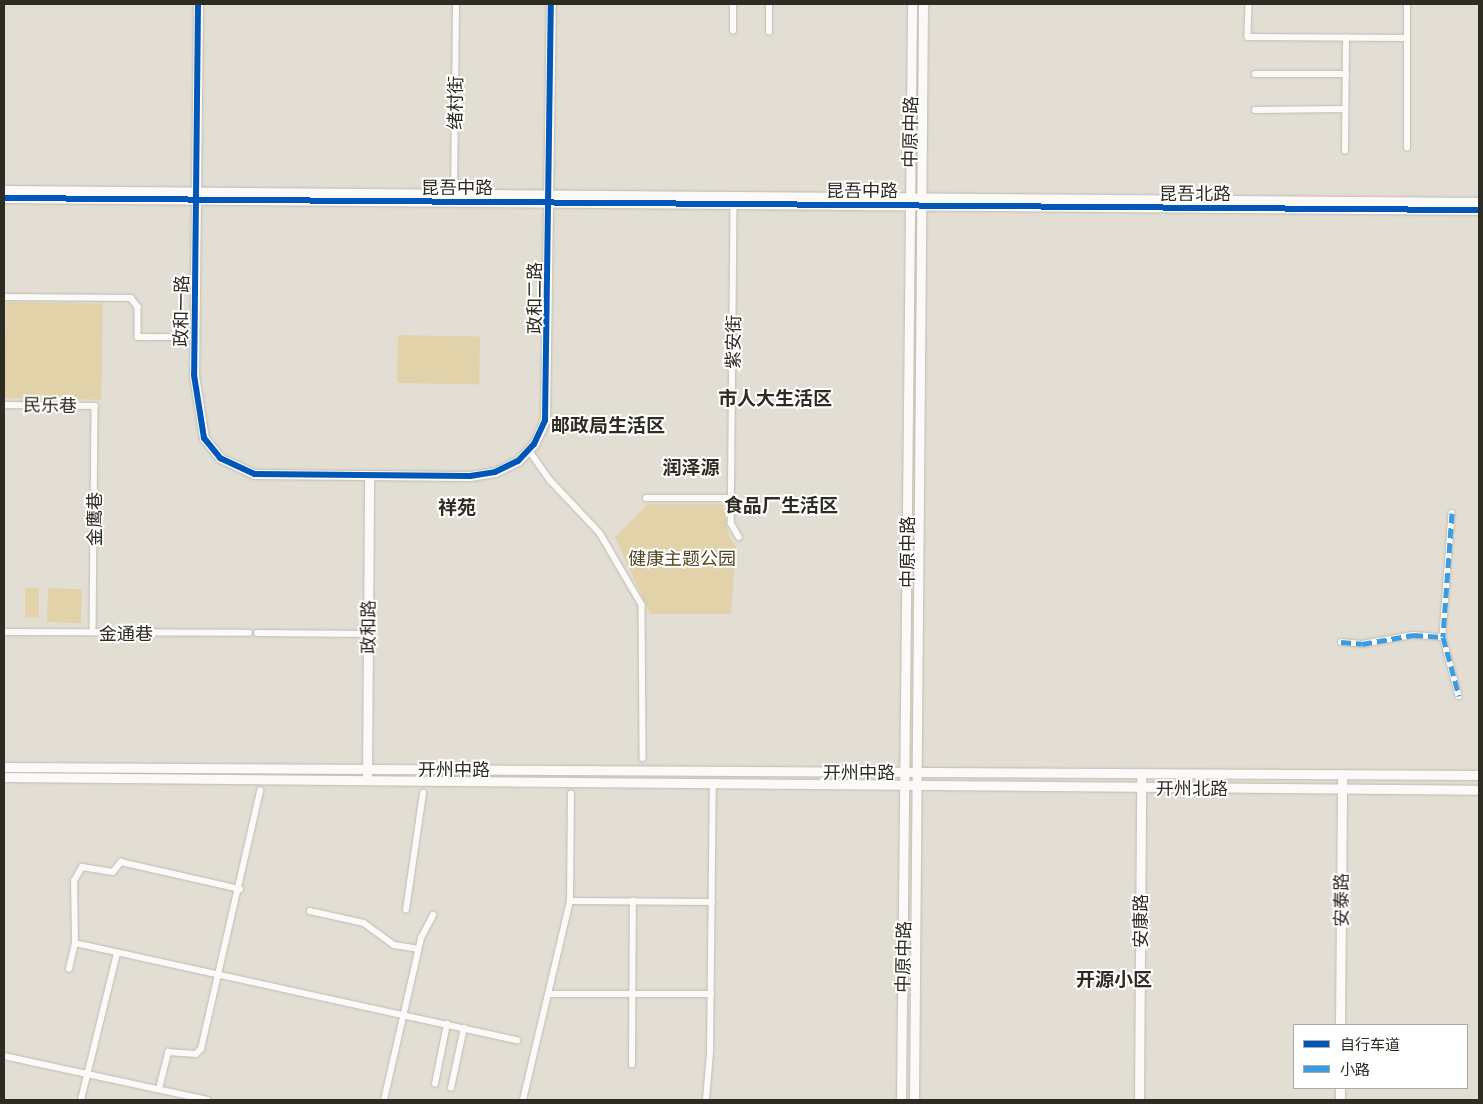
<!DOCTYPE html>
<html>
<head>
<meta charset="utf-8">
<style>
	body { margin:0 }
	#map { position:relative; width:1483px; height:1104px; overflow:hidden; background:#e3ded3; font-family:Commissioner,"Noto Sans SC",sans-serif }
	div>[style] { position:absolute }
	.green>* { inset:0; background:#e1d2a9; transform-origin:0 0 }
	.roads { filter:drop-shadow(0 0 1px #bfbbb2) drop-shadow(0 0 1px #bfbbb2) }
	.street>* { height:5.5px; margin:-2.75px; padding:0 2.75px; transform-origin:2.75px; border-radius:2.75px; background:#fbfaf8 }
	.secondary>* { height:9px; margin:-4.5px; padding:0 4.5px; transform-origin:4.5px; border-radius:4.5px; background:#fbfaf8 }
	.primary>* { height:9px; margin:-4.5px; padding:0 4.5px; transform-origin:4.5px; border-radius:4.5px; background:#fbfaf8 }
	.quiet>* { height:5px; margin-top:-2.5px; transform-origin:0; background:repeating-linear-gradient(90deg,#3d9ce0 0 10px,transparent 0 15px) }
	.cycleway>* { height:6px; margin:-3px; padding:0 3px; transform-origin:3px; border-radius:3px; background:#0057b8 }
	span { translate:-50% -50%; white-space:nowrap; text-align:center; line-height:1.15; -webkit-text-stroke:4px #fff; paint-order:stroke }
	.street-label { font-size:18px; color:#2e2b22 }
	.park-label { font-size:18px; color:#544720 }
	.neighbourhood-label { font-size:19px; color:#2e2b22; font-weight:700 }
	.frame { position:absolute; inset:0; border:5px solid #2e2b22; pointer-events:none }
	.legend { position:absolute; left:1293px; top:1024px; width:175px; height:65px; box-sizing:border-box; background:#fff; border:1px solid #abaaa7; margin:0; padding:6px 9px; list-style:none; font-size:15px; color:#2e2b22 }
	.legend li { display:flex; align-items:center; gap:10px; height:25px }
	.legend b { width:25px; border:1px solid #abaaa7 }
</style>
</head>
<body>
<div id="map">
	<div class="green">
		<div style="left:6px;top:302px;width:97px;height:96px;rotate:1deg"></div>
		<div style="left:398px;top:335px;width:82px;height:48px;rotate:1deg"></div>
		<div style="clip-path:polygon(723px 504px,729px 537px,736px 546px,731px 614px,650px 614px,615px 537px,648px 504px)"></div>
		<div style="left:25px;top:588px;width:14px;height:30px"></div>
		<div style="left:48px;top:588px;width:34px;height:34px;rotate:2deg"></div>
	</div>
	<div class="roads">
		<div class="street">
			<div style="left:1249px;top:4px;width:33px;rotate:92deg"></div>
			<div style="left:1248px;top:37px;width:159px;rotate:0.4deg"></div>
			<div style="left:733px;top:31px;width:27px;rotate:-90deg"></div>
			<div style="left:769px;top:32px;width:28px;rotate:-90deg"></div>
			<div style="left:1255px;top:74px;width:91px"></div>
			<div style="left:1255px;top:110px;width:90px;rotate:-0.6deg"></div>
			<div style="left:1407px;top:148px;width:144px;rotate:-90deg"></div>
			<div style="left:1345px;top:151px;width:113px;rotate:-89.5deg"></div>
			<div style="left:454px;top:197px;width:193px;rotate:-89.4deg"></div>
			<div style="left:734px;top:204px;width:319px;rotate:90.5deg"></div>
			<div style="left:731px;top:523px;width:16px;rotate:60deg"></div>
			<div style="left:4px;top:297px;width:127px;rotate:0.5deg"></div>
			<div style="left:131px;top:298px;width:11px;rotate:52deg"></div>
			<div style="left:138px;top:307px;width:30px;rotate:90deg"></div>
			<div style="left:138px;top:337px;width:14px"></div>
			<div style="left:156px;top:337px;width:40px"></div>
			<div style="left:4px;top:405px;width:91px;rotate:0.6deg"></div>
			<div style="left:95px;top:406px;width:226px;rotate:90.5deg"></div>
			<div style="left:529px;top:450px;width:38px;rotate:55deg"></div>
			<div style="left:551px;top:481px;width:71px;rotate:46.7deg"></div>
			<div style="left:600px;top:533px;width:83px;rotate:59.7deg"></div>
			<div style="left:642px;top:605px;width:153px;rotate:89.6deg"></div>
			<div style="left:646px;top:498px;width:85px"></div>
			<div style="left:1452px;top:513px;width:124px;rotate:94.2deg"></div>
			<div style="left:1443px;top:637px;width:61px;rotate:74.8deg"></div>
			<div style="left:4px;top:632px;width:245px;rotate:0.2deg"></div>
			<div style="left:257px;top:633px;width:111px;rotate:0.5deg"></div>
			<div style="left:1341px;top:642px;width:21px;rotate:5deg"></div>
			<div style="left:1362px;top:644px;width:52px;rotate:-10deg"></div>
			<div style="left:1413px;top:635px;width:30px;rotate:4deg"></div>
			<div style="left:570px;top:901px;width:142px;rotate:0.4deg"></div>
			<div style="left:406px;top:910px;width:118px;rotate:-81.7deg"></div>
			<div style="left:310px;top:911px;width:55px;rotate:12.5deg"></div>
			<div style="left:364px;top:923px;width:37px;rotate:36deg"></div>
			<div style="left:394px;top:945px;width:24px;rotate:9deg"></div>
			<div style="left:75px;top:943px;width:62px;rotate:-90.9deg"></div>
			<div style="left:74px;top:881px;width:16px;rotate:-60deg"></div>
			<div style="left:82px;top:867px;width:31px;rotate:9deg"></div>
			<div style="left:113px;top:872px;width:13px;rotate:-51deg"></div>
			<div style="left:121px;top:862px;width:122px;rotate:12.8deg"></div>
			<div style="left:69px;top:969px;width:27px;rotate:-77deg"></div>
			<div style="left:75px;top:943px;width:453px;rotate:12.4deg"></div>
			<div style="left:549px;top:994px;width:162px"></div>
			<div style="left:4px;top:1056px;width:208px;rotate:12.2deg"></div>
			<div style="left:632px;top:1065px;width:164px;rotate:-89.7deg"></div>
			<div style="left:435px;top:1084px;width:61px;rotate:-78.7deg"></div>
			<div style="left:451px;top:1088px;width:61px;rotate:-77.8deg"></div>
			<div style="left:159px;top:1089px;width:38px;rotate:-76deg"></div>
			<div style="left:168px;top:1052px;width:28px;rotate:4deg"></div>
			<div style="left:196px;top:1054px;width:7px;rotate:-45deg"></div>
			<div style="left:201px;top:1049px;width:265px;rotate:-77.1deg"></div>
			<div style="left:81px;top:1100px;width:151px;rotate:-76.2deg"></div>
			<div style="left:384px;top:1100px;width:166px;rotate:-77.1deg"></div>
			<div style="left:421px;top:938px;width:26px;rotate:-62deg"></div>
			<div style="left:523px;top:1100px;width:204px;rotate:-76.7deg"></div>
			<div style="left:570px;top:901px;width:107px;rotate:-89.5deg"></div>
			<div style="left:706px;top:1100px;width:48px;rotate:-85.2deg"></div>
			<div style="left:710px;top:1052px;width:269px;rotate:-89.4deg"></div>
		</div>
		<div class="secondary">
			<div style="left:198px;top:4px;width:371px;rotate:90.6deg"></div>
			<div style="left:194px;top:375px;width:64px;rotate:81deg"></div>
			<div style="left:204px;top:438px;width:26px;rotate:51deg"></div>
			<div style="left:220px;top:458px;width:38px;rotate:25deg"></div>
			<div style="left:255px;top:474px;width:215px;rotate:0.5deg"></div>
			<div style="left:470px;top:476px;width:25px;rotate:-9deg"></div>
			<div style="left:495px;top:472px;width:25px;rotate:-26deg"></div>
			<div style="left:518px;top:461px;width:23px;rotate:-47deg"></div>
			<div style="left:534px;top:444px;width:26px;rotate:-65deg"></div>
			<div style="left:545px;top:420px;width:416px;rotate:-89.2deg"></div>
			<div style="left:4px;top:190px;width:1475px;rotate:0.47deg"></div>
			<div style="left:4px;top:198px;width:1475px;rotate:0.47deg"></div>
			<div style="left:367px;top:779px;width:303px;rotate:-89.6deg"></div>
			<div style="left:1340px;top:1025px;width:251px;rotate:-89.5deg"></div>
			<div style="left:1139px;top:1100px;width:327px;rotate:-89.6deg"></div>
			<div style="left:1340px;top:1100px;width:12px;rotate:-90deg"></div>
		</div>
		<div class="primary">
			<div style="left:4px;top:767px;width:1475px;rotate:0.31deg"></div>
			<div style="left:4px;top:777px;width:1475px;rotate:0.5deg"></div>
			<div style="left:901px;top:1100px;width:1096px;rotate:-89.42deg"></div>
			<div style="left:914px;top:1100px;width:1096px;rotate:-89.53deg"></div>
		</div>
	</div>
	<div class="quiet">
		<div style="left:1452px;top:513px;width:124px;rotate:94.2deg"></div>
		<div style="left:1443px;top:637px;width:61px;rotate:74.8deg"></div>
		<div style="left:1341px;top:642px;width:21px;rotate:5deg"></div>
		<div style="left:1362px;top:644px;width:52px;rotate:-10deg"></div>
		<div style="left:1413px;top:635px;width:30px;rotate:4deg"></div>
	</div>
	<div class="cycleway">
		<div style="left:198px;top:4px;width:371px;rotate:90.6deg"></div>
		<div style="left:194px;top:375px;width:64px;rotate:81deg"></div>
		<div style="left:204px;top:438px;width:26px;rotate:51deg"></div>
		<div style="left:220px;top:458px;width:38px;rotate:25deg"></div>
		<div style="left:255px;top:474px;width:215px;rotate:0.5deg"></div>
		<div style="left:470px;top:476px;width:25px;rotate:-9deg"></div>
		<div style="left:495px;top:472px;width:25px;rotate:-26deg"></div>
		<div style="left:518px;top:461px;width:23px;rotate:-47deg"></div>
		<div style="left:534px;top:444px;width:26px;rotate:-65deg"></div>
		<div style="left:545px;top:420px;width:416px;rotate:-89.2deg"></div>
		<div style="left:4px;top:198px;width:1475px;rotate:0.47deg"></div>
	</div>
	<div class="street-label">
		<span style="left:455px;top:103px;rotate:-89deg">绪村街</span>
		<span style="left:910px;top:132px;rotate:-89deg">中原中路</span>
		<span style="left:457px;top:187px">昆吾中路</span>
		<span style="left:862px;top:190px">昆吾中路</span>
		<span style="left:1195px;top:193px">昆吾北路</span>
		<span style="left:534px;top:298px;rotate:-90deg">政和二路</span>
		<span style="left:181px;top:311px;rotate:-89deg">政和一路</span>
		<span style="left:733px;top:342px;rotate:-89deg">紫安街</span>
		<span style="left:50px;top:405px;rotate:1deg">民乐巷</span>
		<span style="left:94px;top:519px;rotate:-90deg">金鹰巷</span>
		<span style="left:907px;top:552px;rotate:-90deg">中原中路</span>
		<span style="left:368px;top:627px;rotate:-90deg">政和路</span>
		<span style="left:126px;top:633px">金通巷</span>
		<span style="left:454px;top:769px">开州中路</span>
		<span style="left:859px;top:772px">开州中路</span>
		<span style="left:1192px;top:788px">开州北路</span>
		<span style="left:1341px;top:900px;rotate:-90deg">安泰路</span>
		<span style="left:1140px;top:921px;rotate:-90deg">安康路</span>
		<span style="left:903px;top:957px;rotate:-89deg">中原中路</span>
	</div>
	<div class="park-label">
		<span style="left:682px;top:558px">健康主题公园</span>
	</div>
	<div class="neighbourhood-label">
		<span style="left:775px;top:398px">市人大生活区</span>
		<span style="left:608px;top:425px">邮政局生活区</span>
		<span style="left:691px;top:467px">润泽源</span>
		<span style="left:781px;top:505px">食品厂生活区</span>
		<span style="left:457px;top:507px">祥苑</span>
		<span style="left:1114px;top:979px">开源小区</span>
	</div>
	<div class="frame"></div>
	<ul class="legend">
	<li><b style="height:6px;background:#0057b8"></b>自行车道</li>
	<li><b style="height:6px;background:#3d9ce0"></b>小路</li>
	</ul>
</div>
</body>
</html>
